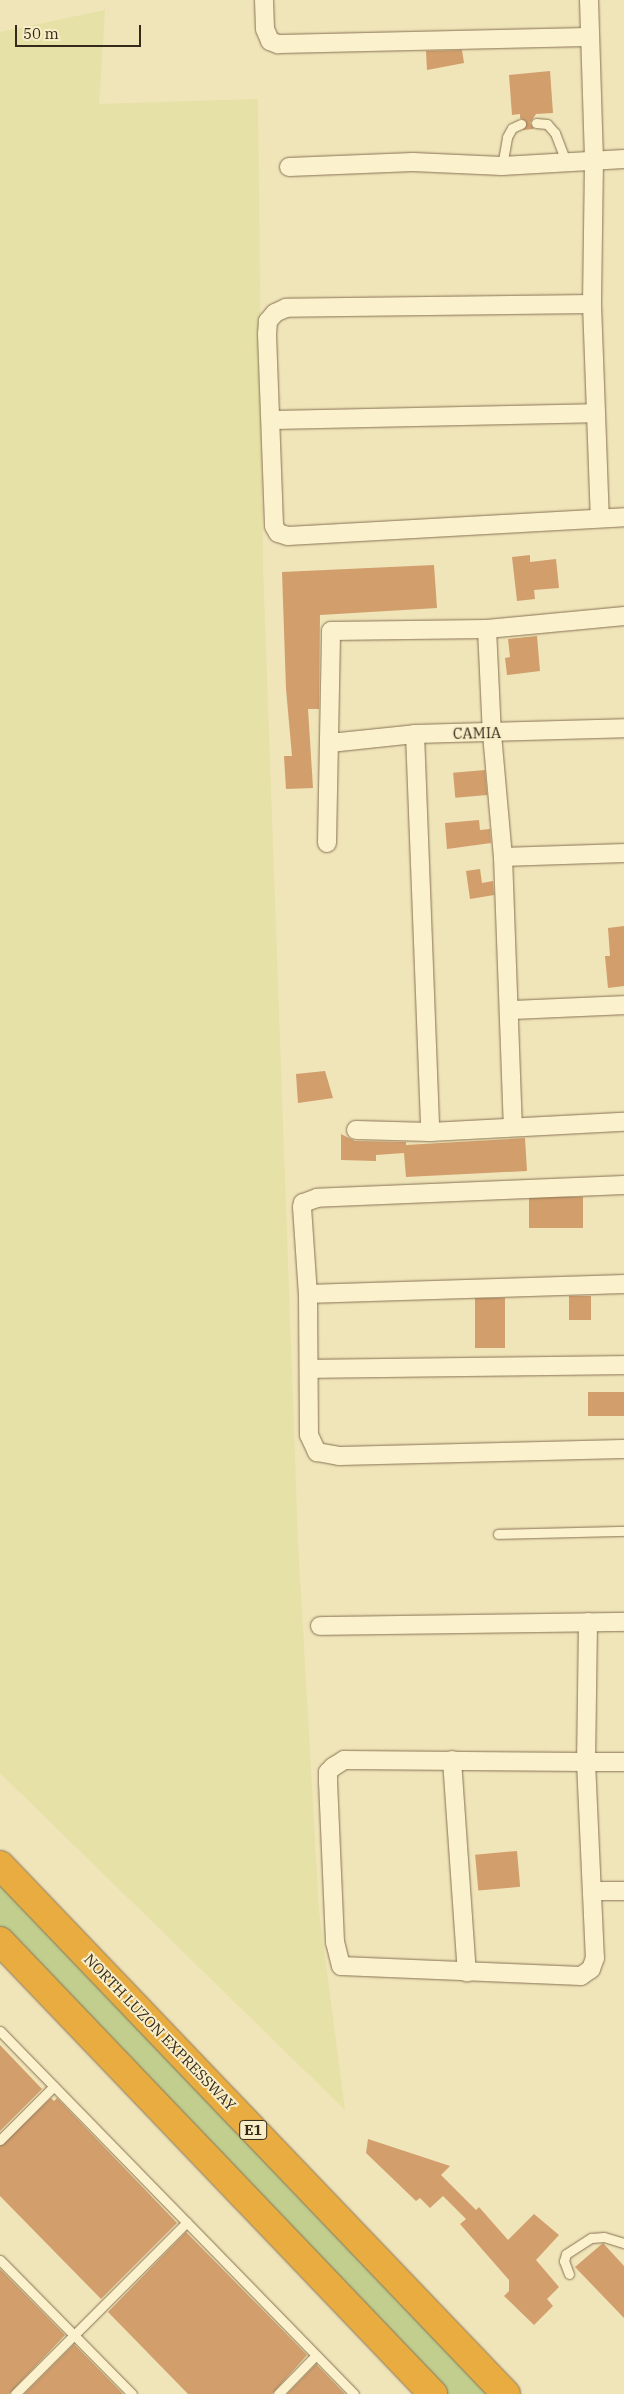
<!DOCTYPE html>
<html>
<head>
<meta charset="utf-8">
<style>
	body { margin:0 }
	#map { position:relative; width:624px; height:2394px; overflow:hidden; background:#f0e4b9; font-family:"IBM Plex Serif",serif }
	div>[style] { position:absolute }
	.farmland>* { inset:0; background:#e6e1a6 }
	.green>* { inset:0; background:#c1ce8d; transform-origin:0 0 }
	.building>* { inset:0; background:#d19e6c; transform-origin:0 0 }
	.roads { filter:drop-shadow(0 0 1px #877353) drop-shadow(0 0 1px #877353) }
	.service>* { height:9px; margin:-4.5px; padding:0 4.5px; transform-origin:4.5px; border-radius:4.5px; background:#fbf1cc }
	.minor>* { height:18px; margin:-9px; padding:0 9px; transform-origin:9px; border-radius:9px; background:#fbf1cc }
	.motorway>* { height:28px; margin:-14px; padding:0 14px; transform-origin:14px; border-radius:14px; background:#e8ac41 }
	span { translate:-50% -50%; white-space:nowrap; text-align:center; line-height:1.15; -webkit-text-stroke:4px #f7eec8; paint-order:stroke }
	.shield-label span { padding:1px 4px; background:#f7eec8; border:1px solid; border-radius:4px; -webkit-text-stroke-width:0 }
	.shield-label { font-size:14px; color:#352919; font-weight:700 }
	.street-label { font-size:15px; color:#352919 }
	.scale { position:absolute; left:15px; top:25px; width:126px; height:22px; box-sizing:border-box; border:2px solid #352919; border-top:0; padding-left:6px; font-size:15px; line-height:18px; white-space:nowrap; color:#352919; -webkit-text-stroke:4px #f7eec8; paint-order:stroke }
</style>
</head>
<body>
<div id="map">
	<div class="farmland">
		<div style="clip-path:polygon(105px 10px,99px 104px,258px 99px,263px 567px,298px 1542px,319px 1911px,345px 2110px,0 1773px,0 32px)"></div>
	</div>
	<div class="green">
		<div style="left:0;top:1877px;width:715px;height:46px;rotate:46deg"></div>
	</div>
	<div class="building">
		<div style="clip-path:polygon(462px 50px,464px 63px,427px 70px,426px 51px)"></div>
		<div style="clip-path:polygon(550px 71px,553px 113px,536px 114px,530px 123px,534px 129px,523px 130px,526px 121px,520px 118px,520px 114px,512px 115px,509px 75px)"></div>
		<div style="clip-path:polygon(530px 555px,530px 562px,556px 559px,559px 588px,534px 590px,535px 599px,517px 601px,512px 557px)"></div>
		<div style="clip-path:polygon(434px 565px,437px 608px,320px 615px,319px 709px,308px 709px,313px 788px,286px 789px,284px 756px,292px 756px,286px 689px,282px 572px)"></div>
		<div style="clip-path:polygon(537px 636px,540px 671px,507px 675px,505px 658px,510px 657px,508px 639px)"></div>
		<div style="left:485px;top:770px;width:25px;height:32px;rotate:85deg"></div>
		<div style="clip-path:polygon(479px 820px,480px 830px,490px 829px,491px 843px,447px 849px,445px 823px)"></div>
		<div style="clip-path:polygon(480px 869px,482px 883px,493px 881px,494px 895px,470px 899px,466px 871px)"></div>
		<div style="clip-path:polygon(624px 926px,624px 986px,608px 988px,605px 956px,610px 956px,608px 928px)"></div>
		<div style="clip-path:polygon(325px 1071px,333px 1098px,298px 1103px,296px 1074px)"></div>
		<div style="clip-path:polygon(341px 1134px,355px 1141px,406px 1142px,406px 1145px,525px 1138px,527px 1171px,406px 1177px,404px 1153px,376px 1155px,376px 1161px,341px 1160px)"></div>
		<div style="left:583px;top:1197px;width:31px;height:54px;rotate:90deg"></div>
		<div style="left:569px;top:1296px;width:22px;height:24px"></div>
		<div style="left:505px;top:1298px;width:50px;height:30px;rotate:90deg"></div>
		<div style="left:624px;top:1392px;width:24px;height:36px;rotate:90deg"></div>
		<div style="left:517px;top:1851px;width:36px;height:42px;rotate:85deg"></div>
		<div style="clip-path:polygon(0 2045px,42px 2089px,0 2131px)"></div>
		<div style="clip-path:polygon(51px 2098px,54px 2101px,57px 2098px,177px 2223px,101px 2299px,0 2196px,0 2146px)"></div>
		<div style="clip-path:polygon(368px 2139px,450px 2166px,441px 2175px,476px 2210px,479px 2207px,508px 2240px,534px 2214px,559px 2235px,536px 2260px,559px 2287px,547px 2299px,553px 2306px,534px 2325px,504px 2296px,509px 2291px,509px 2280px,460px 2224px,466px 2219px,443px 2196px,430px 2208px,420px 2198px,416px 2201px,366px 2153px)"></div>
		<div style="clip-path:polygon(186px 2232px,307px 2355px,272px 2394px,188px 2394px,108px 2312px)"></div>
		<div style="clip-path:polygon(603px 2243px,624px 2266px,624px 2318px,575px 2267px)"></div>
		<div style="clip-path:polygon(0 2269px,65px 2335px,9px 2394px,0 2394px)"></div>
		<div style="clip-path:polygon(74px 2344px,123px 2394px,24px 2394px)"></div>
		<div style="clip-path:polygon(316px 2364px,345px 2394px,287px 2394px)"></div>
	</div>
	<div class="roads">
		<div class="service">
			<div style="left:536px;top:123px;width:11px;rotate:5deg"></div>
			<div style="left:547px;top:124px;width:12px;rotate:48deg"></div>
			<div style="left:555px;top:133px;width:30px;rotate:69deg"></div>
			<div style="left:502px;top:166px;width:29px;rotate:-80deg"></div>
			<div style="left:507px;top:137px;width:10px;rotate:-61deg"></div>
			<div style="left:512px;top:128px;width:10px;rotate:-24deg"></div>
			<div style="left:498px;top:1534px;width:126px;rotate:-1.4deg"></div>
			<div style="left:0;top:2031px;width:507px;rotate:45.72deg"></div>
			<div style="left:0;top:2140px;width:76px;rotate:-45deg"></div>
			<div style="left:0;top:2260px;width:188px;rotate:45.4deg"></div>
			<div style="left:569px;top:2274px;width:14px;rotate:-111deg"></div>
			<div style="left:564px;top:2261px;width:7px;rotate:-74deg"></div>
			<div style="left:566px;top:2254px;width:30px;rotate:-33deg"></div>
			<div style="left:591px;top:2238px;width:13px;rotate:-4deg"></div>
			<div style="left:604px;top:2237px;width:21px;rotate:17deg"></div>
			<div style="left:15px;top:2394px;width:243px;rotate:-45deg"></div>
			<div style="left:278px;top:2394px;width:54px;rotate:-45.7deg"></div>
		</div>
		<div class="minor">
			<div style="left:264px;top:0;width:29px;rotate:88deg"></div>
			<div style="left:265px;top:29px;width:13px;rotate:67deg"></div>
			<div style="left:270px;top:41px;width:9px;rotate:21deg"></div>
			<div style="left:278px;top:44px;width:311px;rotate:-1.3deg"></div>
			<div style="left:589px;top:0;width:160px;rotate:88.2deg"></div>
			<div style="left:594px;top:160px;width:144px;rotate:90.8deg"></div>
			<div style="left:592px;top:304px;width:214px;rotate:87.9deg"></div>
			<div style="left:289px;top:167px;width:124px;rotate:-2.3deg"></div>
			<div style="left:413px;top:162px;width:89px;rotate:2.6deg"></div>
			<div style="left:502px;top:166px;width:122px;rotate:-3.3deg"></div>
			<div style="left:592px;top:304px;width:306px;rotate:179.3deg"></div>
			<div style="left:286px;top:308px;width:12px;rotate:156deg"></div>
			<div style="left:275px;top:313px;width:11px;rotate:131deg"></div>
			<div style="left:268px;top:321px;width:13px;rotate:94deg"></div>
			<div style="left:267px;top:334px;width:192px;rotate:87.9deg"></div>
			<div style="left:274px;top:526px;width:8px;rotate:60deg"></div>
			<div style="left:278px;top:533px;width:10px;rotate:17deg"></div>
			<div style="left:288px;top:536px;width:337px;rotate:-3.2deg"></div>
			<div style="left:271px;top:420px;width:325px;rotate:-1.2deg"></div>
			<div style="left:487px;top:629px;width:105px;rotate:87.3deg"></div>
			<div style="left:492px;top:734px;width:123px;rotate:84.9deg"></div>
			<div style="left:503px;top:857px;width:269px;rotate:87.9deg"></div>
			<div style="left:415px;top:734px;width:398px;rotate:87.8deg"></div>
			<div style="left:330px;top:743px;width:85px;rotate:-6deg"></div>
			<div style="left:415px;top:734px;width:209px;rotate:-1.6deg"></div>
			<div style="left:327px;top:843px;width:212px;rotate:-88.9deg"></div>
			<div style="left:331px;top:631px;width:156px;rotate:-0.7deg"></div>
			<div style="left:487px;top:629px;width:138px;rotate:-5.4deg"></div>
			<div style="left:503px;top:857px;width:121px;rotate:-1.9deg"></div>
			<div style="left:510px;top:1010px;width:114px;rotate:-2.5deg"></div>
			<div style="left:356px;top:1130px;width:74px;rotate:1.5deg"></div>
			<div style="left:430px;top:1132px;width:194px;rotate:-3deg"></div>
			<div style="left:624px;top:1185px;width:307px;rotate:177.6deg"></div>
			<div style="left:317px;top:1198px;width:15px;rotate:160deg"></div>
			<div style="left:303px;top:1203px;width:4px;rotate:104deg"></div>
			<div style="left:302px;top:1207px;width:87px;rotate:86.1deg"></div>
			<div style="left:308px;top:1294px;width:141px;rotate:89.6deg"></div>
			<div style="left:309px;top:1435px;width:19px;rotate:65deg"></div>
			<div style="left:317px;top:1452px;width:22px;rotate:10deg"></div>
			<div style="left:339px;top:1456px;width:285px;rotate:-1.4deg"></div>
			<div style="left:308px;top:1294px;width:316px;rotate:-1.8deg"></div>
			<div style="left:309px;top:1369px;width:315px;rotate:-0.7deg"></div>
			<div style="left:588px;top:1622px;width:140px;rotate:90.8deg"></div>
			<div style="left:586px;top:1762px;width:196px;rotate:87.4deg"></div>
			<div style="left:595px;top:1958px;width:12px;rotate:110deg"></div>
			<div style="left:591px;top:1969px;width:12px;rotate:145deg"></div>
			<div style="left:581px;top:1976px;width:240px;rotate:-177.6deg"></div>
			<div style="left:341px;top:1966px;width:25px;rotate:-104deg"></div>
			<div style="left:335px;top:1942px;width:159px;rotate:-92.5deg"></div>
			<div style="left:328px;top:1783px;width:11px;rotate:-90deg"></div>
			<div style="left:328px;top:1772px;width:7px;rotate:-45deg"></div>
			<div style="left:333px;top:1767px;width:13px;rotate:-32deg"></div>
			<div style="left:344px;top:1760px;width:242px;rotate:0.5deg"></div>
			<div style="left:586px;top:1762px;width:38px"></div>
			<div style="left:320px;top:1626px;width:304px;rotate:-0.8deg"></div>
			<div style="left:452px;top:1760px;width:213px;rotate:86deg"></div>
			<div style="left:593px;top:1891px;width:31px"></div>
		</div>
		<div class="motorway">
			<div style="left:0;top:1865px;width:732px;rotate:46.27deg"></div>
			<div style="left:0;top:1941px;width:627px;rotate:46.29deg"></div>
		</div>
	</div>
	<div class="shield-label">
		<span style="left:253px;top:2130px">E1</span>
	</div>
	<div class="street-label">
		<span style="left:477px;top:733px;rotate:-1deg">CAMIA</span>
		<span style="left:160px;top:2032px;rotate:46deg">NORTH LUZON EXPRESSWAY</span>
	</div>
	<div class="scale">50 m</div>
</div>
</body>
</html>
